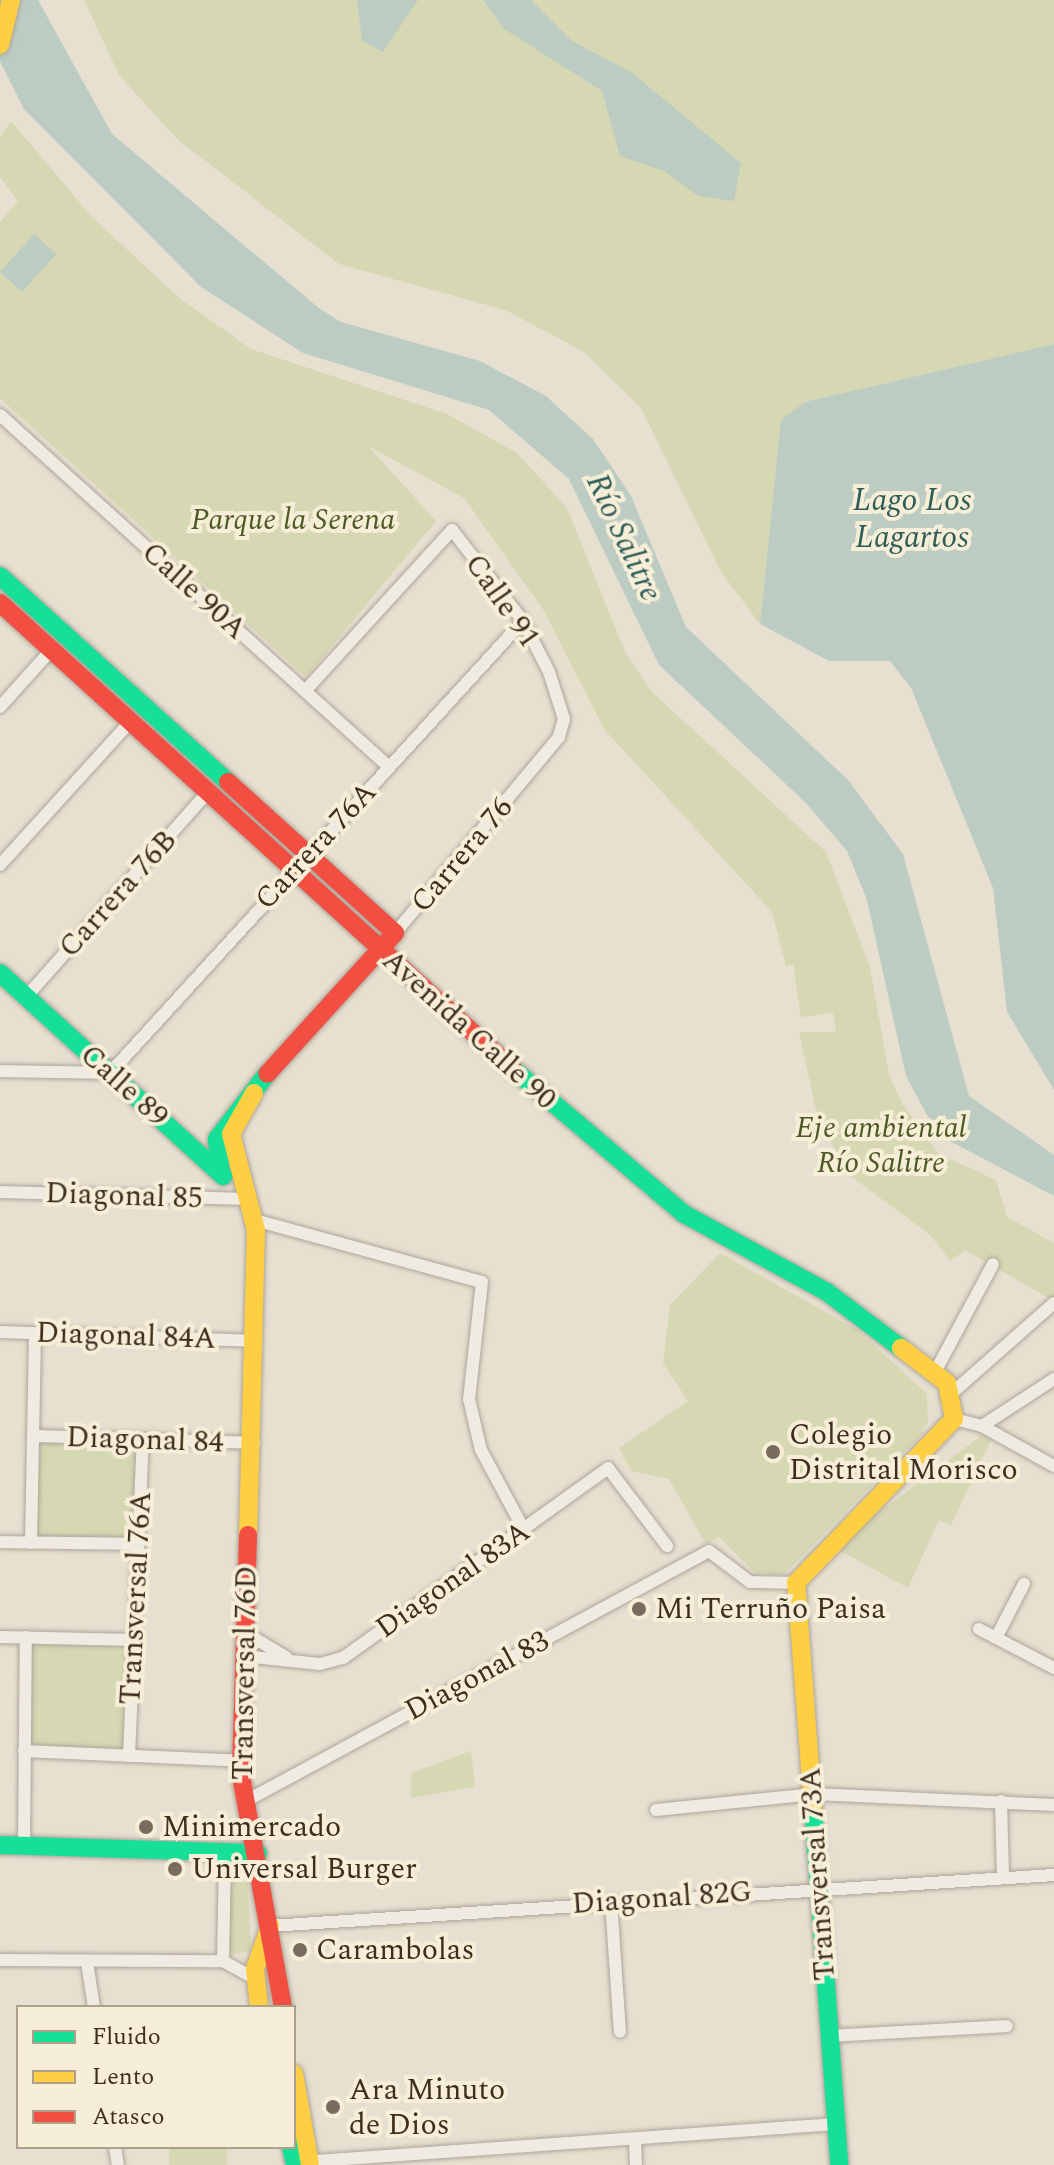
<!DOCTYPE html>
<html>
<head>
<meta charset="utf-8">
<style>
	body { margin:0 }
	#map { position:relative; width:1054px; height:2165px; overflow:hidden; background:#e7e0d1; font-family:Spectral,serif }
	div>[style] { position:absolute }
	.green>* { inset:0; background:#d6d7b3; transform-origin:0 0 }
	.water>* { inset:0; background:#bcccc2; transform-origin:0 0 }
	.roads { filter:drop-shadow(0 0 2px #ada599) drop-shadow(0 0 2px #ada599) }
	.street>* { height:12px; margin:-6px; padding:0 6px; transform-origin:6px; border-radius:6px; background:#efebe3 }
	.fast>* { height:18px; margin:-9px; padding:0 9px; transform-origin:9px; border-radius:9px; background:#16e098 }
	.slow>* { height:18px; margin:-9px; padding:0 9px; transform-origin:9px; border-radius:9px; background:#ffcf43 }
	.jam>* { height:18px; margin:-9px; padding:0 9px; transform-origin:9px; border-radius:9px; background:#f24e42 }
	.dots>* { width:22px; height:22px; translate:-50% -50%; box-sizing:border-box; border:4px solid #f7eed8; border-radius:50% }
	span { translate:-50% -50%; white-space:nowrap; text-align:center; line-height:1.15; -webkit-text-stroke:8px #f7eed8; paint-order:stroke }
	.park-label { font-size:30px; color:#4d5a26; font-style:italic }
	.street-label { font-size:30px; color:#3d2e20 }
	.poi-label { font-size:30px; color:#3d2e20 }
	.left { translate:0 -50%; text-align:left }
	.water-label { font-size:32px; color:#2f5d5a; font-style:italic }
	.legend { position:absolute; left:16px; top:2005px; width:280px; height:144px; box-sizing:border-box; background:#f7eed8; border:2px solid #ada18e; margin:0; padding:10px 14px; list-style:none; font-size:24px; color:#3d2e20 }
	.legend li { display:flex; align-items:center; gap:16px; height:40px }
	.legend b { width:40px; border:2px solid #ada18e }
</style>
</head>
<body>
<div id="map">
	<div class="green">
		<div style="clip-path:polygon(84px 0,1054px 0,1054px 344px,806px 402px,781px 420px,760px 624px,721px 572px,641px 408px,584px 352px,505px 310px,339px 264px,177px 139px,119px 75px)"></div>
		<div style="clip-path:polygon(11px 121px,91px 216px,178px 297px,251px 349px,447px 414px,517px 453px,567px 508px,626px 654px,652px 692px,826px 852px,870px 967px,889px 1075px,903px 1105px,939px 1154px,996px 1180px,1007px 1217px,1054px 1243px,1054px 1301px,965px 1250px,951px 1261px,929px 1234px,849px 1175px,818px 1119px,799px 1032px,836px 1032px,833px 1013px,801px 1017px,793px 964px,786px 966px,772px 912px,604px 729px,544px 611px,464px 498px,368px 446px,436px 521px,306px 677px,0 398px,0 222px,18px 201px,0 177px,0 137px)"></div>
		<div style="clip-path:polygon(720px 1253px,858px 1330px,927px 1394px,928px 1423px,920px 1433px,926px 1430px,784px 1575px,755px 1573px,719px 1537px,706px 1544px,669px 1479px,631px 1471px,619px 1448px,688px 1401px,663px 1363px,670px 1305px)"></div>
		<div style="clip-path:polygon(982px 1435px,991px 1440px,951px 1525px,939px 1520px,908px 1588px,833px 1547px)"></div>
		<div style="left:34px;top:1436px;width:109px;height:107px;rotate:2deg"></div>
		<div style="left:26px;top:1637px;width:108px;height:114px;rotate:2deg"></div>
		<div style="clip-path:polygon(471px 1751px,475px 1787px,411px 1798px,411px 1773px)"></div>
		<div style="clip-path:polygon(247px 1861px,251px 1951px,229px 1955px,231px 1862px)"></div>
		<div style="left:169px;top:2147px;width:58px;height:18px"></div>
	</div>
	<div class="water">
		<div style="clip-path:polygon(0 0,38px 0,112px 134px,320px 309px,341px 322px,480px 361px,546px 396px,593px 439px,631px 496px,686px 627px,848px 780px,903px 854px,969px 1096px,1054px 1155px,1054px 1196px,950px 1141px,927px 1115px,906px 1076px,867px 900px,847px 851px,805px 802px,659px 665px,569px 479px,489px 410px,303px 353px,201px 287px,24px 109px,0 61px)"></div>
		<div style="clip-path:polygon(357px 0,418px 0,383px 52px,362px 41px)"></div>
		<div style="clip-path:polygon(483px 0,531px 0,572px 41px,631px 72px,741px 163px,734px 201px,698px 196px,664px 171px,620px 156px,602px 91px,504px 29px)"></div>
		<div style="left:34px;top:234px;width:30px;height:51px;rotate:42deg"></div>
		<div style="clip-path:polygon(1054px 344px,1054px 1090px,1007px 1012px,993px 888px,911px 688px,890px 661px,829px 661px,760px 624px,781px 420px,805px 402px)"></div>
	</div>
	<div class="roads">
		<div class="street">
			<div style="left:0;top:415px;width:525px;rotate:42.14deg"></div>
			<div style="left:305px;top:691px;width:218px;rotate:-47.6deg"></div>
			<div style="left:452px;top:530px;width:115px;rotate:52deg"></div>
			<div style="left:523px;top:621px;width:57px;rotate:63deg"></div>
			<div style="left:549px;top:672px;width:49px;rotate:72.3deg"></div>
			<div style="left:564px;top:719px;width:19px;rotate:106deg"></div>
			<div style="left:559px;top:737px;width:256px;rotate:129.9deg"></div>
			<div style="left:0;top:707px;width:78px;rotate:-48.1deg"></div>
			<div style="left:0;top:865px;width:195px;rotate:-47.7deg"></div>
			<div style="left:26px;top:997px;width:276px;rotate:-48.4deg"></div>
			<div style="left:0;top:1071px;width:110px;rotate:1deg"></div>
			<div style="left:110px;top:1073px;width:612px;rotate:-47.58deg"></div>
			<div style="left:0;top:1192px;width:248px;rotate:1.6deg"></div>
			<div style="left:255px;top:1220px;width:235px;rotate:15.3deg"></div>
			<div style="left:482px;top:1282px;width:118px;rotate:96.3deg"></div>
			<div style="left:469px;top:1399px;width:52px;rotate:76.8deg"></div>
			<div style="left:481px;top:1450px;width:91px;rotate:61.7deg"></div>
			<div style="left:0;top:1332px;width:252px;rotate:2deg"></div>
			<div style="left:936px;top:1370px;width:120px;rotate:-61.7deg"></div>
			<div style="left:952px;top:1393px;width:136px;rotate:-41.4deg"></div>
			<div style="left:954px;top:1419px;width:29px;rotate:14deg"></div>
			<div style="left:982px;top:1426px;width:82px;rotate:29.1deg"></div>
			<div style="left:982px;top:1426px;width:86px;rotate:-33.1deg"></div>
			<div style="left:34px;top:1436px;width:220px;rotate:1.8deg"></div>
			<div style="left:0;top:1542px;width:139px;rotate:0.8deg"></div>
			<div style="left:31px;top:1543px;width:210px;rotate:-88.9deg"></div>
			<div style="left:979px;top:1629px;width:85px;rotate:27.5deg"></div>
			<div style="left:244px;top:1632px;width:49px;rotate:30.8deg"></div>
			<div style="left:0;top:1637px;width:134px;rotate:1.3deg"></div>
			<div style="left:996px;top:1638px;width:61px;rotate:-62.6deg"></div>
			<div style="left:244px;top:1656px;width:76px;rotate:6deg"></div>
			<div style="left:320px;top:1664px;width:24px;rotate:-15deg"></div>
			<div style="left:343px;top:1658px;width:326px;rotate:-35.6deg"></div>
			<div style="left:608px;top:1468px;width:98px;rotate:52.9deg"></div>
			<div style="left:24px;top:1751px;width:217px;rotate:2.6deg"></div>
			<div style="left:129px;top:1756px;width:317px;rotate:-87.5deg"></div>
			<div style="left:1001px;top:1801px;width:74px;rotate:88.5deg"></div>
			<div style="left:244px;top:1802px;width:528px;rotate:-28.36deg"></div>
			<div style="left:709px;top:1551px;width:51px;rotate:37.1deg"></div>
			<div style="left:750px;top:1582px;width:46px;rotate:1.2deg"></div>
			<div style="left:656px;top:1810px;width:159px;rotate:-5.8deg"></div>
			<div style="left:814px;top:1794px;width:240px;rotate:2.6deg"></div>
			<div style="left:24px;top:1846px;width:209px;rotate:-89.5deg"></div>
			<div style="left:611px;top:1901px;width:131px;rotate:86.1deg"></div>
			<div style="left:270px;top:1926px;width:786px;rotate:-3.72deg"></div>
			<div style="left:0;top:1960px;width:223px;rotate:0.3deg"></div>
			<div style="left:223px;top:1961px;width:35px;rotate:29deg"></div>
			<div style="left:223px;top:1961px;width:109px;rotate:-88.9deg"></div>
			<div style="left:87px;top:1962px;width:46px;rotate:81.2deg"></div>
			<div style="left:830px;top:2036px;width:177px;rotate:-3.2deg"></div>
			<div style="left:635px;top:2139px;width:26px;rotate:88deg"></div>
			<div style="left:115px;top:2147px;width:18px;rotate:81deg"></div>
			<div style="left:302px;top:2162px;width:535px;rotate:-4.07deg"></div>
		</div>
		<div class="fast">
			<div style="left:0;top:576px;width:307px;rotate:42.1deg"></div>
			<div style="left:0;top:973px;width:302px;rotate:42.3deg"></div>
			<div style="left:513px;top:1069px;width:224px;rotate:40.3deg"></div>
			<div style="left:684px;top:1214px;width:163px;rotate:28.6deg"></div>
			<div style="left:827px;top:1292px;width:93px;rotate:37.1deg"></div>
			<div style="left:221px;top:1174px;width:35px;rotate:-97deg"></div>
			<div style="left:217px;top:1139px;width:82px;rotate:-52.4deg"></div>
			<div style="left:813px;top:1807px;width:359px;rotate:85.8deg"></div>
			<div style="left:0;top:1845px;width:258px;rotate:1.8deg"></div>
			<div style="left:291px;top:2147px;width:18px;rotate:77deg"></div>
		</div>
		<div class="slow">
			<div style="left:0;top:45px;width:46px;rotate:-76.3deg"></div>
			<div style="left:248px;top:1535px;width:305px;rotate:-88.5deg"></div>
			<div style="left:256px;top:1230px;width:99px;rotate:-104.6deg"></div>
			<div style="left:231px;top:1134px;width:47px;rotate:-60.7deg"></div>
			<div style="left:813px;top:1807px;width:225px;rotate:-94.3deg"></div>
			<div style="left:796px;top:1583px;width:228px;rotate:-46.1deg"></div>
			<div style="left:954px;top:1419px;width:37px;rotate:-101deg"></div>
			<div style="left:947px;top:1383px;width:58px;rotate:-142.7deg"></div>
			<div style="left:259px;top:2007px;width:38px;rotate:-96deg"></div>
			<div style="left:255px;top:1969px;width:46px;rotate:-70.8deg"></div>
			<div style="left:294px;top:2074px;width:92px;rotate:80deg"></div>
		</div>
		<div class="jam">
			<div style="left:0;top:603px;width:693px;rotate:42.25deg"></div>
			<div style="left:228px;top:782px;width:225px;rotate:42.1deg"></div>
			<div style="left:395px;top:933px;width:190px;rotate:132.2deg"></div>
			<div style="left:248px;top:1535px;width:241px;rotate:91.7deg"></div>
			<div style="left:241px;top:1776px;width:235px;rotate:79.7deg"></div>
		</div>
	</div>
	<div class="dots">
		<div style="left:773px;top:1452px;background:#786c5e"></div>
		<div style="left:639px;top:1609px;background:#786c5e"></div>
		<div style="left:146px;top:1827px;background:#786c5e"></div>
		<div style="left:175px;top:1869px;background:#786c5e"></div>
		<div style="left:300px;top:1950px;background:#786c5e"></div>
		<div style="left:333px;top:2107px;background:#786c5e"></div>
	</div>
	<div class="park-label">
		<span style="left:293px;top:520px">Parque la Serena</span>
		<span style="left:881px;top:1145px">Eje ambiental<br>Río Salitre</span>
	</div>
	<div class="street-label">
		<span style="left:194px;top:591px;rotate:42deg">Calle 90A</span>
		<span style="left:502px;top:601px;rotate:55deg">Calle 91</span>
		<span style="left:316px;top:846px;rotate:-47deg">Carrera 76A</span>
		<span style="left:462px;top:855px;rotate:-50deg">Carrera 76</span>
		<span style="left:118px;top:894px;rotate:-48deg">Carrera 76B</span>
		<span style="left:469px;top:1030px;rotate:42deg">Avenida Calle 90</span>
		<span style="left:124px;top:1086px;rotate:42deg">Calle 89</span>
		<span style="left:124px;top:1196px;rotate:2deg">Diagonal 85</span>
		<span style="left:126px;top:1336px;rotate:2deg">Diagonal 84A</span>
		<span style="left:145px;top:1440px;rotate:2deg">Diagonal 84</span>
		<span style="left:453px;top:1580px;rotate:-35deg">Diagonal 83A</span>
		<span style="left:136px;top:1598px;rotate:-87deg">Transversal 76A</span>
		<span style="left:245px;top:1673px;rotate:-89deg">Transversal 76D</span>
		<span style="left:477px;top:1676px;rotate:-28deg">Diagonal 83</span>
		<span style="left:818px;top:1874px;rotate:-94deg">Transversal 73A</span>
		<span style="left:662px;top:1898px;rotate:-4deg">Diagonal 82G</span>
	</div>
	<div class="poi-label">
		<span class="left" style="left:789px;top:1452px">Colegio<br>Distrital Morisco</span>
		<span class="left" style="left:655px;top:1609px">Mi Terruño Paisa</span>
		<span class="left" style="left:162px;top:1827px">Minimercado</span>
		<span class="left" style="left:191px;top:1869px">Universal Burger</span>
		<span class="left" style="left:316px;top:1950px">Carambolas</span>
		<span class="left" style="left:349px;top:2107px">Ara Minuto<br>de Dios</span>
	</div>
	<div class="water-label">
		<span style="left:912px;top:520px">Lago Los<br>Lagartos</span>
		<span style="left:623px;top:538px;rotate:65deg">Río Salitre</span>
	</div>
	<ul class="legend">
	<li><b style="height:10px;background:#16e098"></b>Fluido</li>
	<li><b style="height:10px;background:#ffcf43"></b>Lento</li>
	<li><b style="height:10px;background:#f24e42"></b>Atasco</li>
	</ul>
</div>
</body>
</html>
